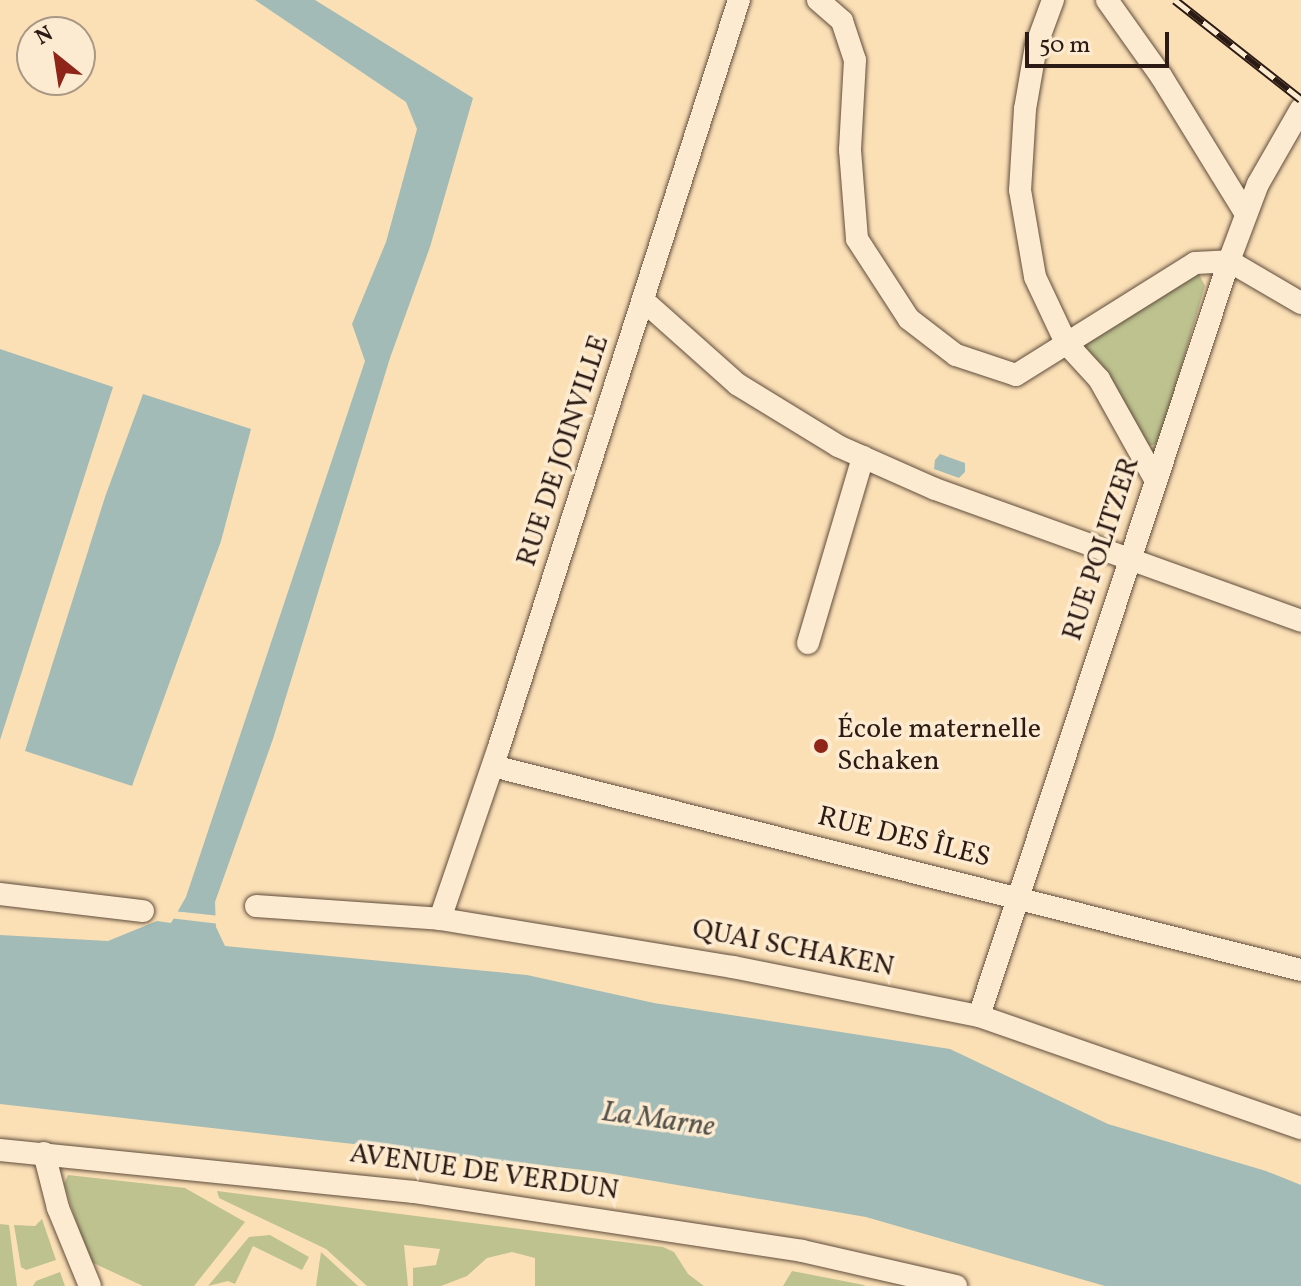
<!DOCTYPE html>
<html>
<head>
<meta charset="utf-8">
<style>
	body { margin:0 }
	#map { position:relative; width:1301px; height:1286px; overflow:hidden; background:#fbe0b6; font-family:Vollkorn,serif }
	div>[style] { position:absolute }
	.green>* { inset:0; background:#bdc28f }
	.water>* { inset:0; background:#a2bbb7 }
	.pier>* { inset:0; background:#fbe0b6 }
	.roads { filter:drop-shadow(0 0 2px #604c3c) drop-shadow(0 0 2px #604c3c) }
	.minor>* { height:22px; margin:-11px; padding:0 11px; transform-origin:11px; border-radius:11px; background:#fcebd0 }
	.rail>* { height:9px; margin-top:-4.5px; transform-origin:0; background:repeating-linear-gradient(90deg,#fcebd0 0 18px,#2c1b14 0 36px); box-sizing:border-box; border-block:2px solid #2c1b14 }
	.dots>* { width:22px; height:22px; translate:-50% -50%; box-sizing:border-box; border:4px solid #fcebd0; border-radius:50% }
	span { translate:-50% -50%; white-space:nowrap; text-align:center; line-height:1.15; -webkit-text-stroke:7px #fcebd0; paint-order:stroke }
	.street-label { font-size:28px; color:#2c1b14 }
	.poi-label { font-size:28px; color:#2c1b14 }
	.left { translate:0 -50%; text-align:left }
	.water-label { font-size:30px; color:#55534d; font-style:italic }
	.north { position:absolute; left:16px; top:16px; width:80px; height:80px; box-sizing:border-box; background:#fcebd0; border:2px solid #a99885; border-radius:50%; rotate:330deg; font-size:22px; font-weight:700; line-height:32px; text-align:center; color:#2c1b14 }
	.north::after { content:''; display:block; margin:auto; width:28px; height:36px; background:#8f2418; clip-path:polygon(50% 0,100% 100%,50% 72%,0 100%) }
	.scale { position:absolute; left:1025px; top:32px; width:144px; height:36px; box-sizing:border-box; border:4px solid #2c1b14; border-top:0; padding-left:10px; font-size:24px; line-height:28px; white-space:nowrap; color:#2c1b14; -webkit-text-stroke:6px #fcebd0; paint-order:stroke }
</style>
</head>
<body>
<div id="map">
	<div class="green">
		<div style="clip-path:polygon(1192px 272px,1199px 274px,1205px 286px,1159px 443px,1146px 447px,1080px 341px)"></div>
		<div style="clip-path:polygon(68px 1175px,185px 1188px,245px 1222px,194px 1286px,143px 1286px,89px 1261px,64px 1184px)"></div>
		<div style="clip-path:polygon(217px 1191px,663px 1247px,674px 1252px,688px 1274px,704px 1286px,535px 1286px,535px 1258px,512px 1252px,487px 1258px,467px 1276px,441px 1286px,413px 1286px,413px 1268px,436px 1265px,440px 1249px,404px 1245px,408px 1286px,367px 1286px,326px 1249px,219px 1198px)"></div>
		<div style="clip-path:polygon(42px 1219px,56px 1260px,26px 1270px,21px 1267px,14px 1225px,35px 1226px)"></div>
		<div style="clip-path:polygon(0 1224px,9px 1225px,17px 1286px,0 1286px)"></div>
		<div style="clip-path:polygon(270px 1235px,309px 1257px,302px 1270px,253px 1246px,235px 1284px,228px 1281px,208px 1286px,249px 1237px)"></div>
		<div style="clip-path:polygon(321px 1252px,358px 1286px,316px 1286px)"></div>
		<div style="clip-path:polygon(792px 1271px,864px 1285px,865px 1286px,783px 1286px)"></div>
		<div style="clip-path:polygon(60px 1272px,65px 1286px,33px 1286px,36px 1281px)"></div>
	</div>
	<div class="water">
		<div style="clip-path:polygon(255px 0,315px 0,473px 98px,430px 247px,390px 358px,273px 739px,215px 902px,216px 927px,225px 946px,527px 975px,654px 1003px,950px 1049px,1108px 1124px,1266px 1171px,1301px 1185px,1301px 1286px,1105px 1286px,866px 1217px,601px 1172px,0 1104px,0 935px,108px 941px,157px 921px,171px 923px,186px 897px,365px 361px,352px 324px,386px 242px,417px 129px,406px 102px)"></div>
		<div style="clip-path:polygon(0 349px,113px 387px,0 740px)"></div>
		<div style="clip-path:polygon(143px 394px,251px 429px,221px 541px,132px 786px,25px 751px,105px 497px)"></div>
		<div style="clip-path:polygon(940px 454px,965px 463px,965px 472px,959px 478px,934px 469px,935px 460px)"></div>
	</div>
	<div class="pier">
		<div style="clip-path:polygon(173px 911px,220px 916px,220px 924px,169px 918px)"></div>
	</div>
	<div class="roads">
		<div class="minor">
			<div style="left:818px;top:0;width:32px;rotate:41deg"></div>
			<div style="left:842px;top:21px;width:41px;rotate:71.6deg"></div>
			<div style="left:855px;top:60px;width:90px;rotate:93.2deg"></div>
			<div style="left:850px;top:150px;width:89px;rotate:85.5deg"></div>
			<div style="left:857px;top:239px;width:95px;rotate:57deg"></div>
			<div style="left:909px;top:319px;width:59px;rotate:37.5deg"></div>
			<div style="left:956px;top:355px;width:63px;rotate:18.4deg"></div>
			<div style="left:1016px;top:375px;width:211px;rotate:-32deg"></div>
			<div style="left:1195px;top:263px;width:34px;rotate:-3deg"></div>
			<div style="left:1229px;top:261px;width:83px;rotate:30.3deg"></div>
			<div style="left:1053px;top:0;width:49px;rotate:110.3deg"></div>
			<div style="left:1036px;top:46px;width:64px;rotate:99.9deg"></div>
			<div style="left:1025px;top:109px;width:81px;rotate:93.5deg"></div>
			<div style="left:1020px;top:190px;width:88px;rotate:80.2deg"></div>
			<div style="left:1035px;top:277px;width:73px;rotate:64.8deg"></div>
			<div style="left:1066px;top:343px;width:49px;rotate:47.5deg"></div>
			<div style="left:1099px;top:379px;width:117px;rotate:60.8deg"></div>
			<div style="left:1107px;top:0;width:93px;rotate:54.6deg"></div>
			<div style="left:1161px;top:76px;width:162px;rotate:58.4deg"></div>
			<div style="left:644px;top:301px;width:125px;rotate:41.7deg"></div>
			<div style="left:737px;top:384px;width:119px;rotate:31.5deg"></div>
			<div style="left:838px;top:446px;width:106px;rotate:23.9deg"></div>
			<div style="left:935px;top:489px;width:389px;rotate:19.8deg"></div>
			<div style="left:808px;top:643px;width:194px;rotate:-73.5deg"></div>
			<div style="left:493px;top:766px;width:833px;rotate:14.17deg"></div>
			<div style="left:0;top:894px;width:144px;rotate:6.8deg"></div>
			<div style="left:256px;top:906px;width:184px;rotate:4deg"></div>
			<div style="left:440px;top:919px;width:297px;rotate:9.3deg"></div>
			<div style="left:733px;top:967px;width:251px;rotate:11.3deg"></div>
			<div style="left:979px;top:1016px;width:341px;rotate:19.2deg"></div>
			<div style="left:440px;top:919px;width:179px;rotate:-71.1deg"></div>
			<div style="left:498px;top:750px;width:788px;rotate:-72.19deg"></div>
			<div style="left:979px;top:1016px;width:795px;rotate:-71.68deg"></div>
			<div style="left:1229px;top:261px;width:82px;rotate:-69.4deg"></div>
			<div style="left:1258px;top:184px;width:86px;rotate:-60.2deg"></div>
			<div style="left:0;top:1150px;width:416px;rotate:5.8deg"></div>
			<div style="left:414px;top:1192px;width:392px;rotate:8.6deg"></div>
			<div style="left:802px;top:1251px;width:158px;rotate:12.8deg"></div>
			<div style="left:44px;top:1153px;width:57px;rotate:75.7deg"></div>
			<div style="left:58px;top:1208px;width:84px;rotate:67.7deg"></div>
		</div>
	</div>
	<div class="rail">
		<div style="left:1175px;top:0;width:160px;rotate:38.2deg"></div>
	</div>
	<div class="dots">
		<div style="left:821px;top:746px;background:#8f2418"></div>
	</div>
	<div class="street-label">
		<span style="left:564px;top:451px;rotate:-72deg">RUE DE JOINVILLE</span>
		<span style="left:1102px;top:549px;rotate:-72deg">RUE POLITZER</span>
		<span style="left:904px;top:838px;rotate:14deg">RUE DES ÎLES</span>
		<span style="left:793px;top:949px;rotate:11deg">QUAI SCHAKEN</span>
		<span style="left:484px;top:1173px;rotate:8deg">AVENUE DE VERDUN</span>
	</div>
	<div class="poi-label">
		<span class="left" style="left:837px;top:746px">École maternelle<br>Schaken</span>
	</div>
	<div class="water-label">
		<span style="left:658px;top:1120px;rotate:8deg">La Marne</span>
	</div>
	<div class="north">N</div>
	<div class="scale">50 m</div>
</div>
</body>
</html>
